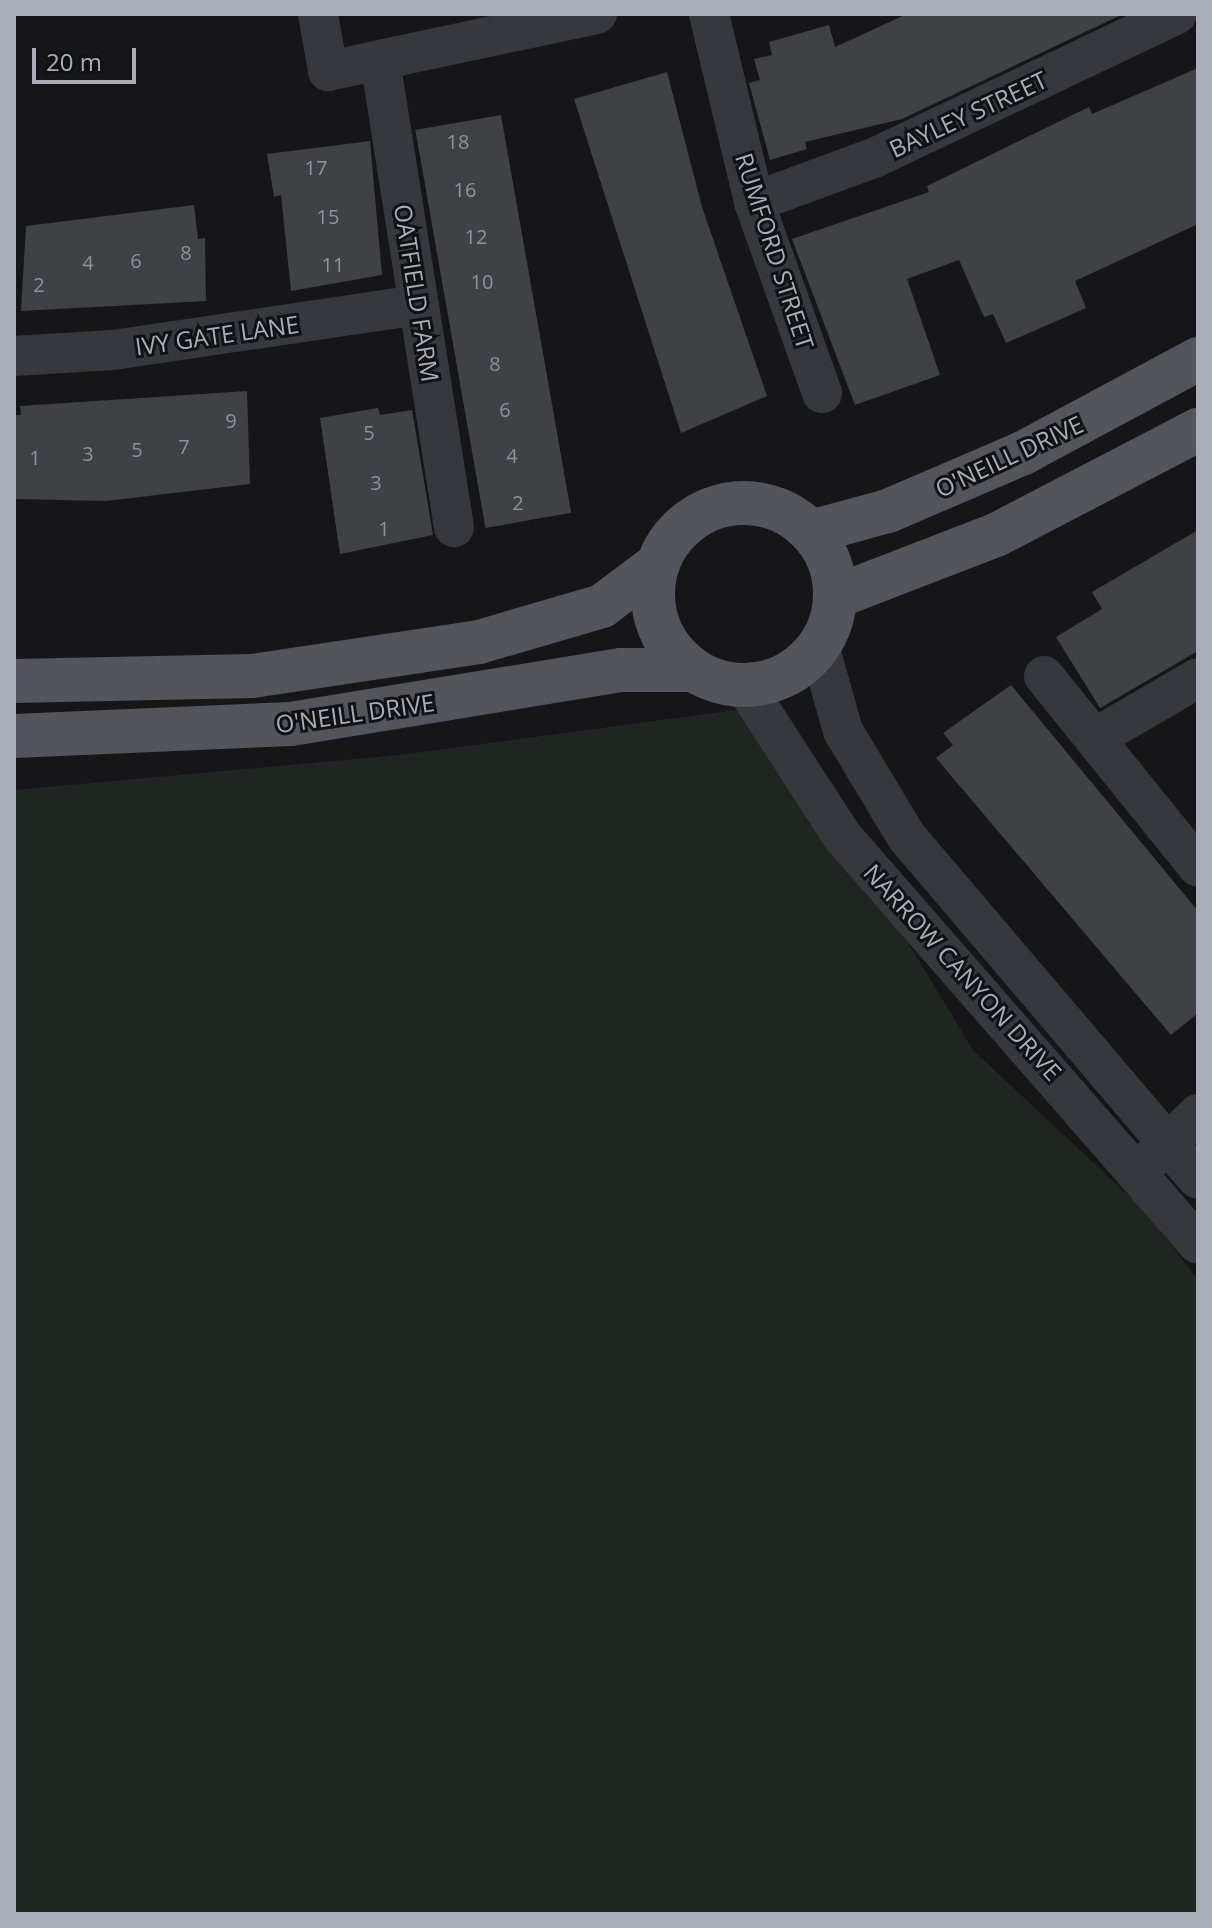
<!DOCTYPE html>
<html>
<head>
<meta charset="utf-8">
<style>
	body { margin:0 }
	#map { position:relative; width:1212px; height:1928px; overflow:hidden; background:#161618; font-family:"Open Sans",sans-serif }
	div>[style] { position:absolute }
	.green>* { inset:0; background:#1e261f }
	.building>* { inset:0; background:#404145; transform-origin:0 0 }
	.minor>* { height:40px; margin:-20px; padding:0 20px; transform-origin:20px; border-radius:20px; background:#37383d }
	.major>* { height:44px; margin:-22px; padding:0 22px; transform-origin:22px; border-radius:22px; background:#53555c }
	.major>.ring { margin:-22px; padding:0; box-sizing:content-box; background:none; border:44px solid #53555c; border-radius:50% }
	span { translate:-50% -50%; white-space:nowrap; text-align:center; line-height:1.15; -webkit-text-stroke:6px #111113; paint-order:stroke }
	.number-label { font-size:20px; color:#8e929b }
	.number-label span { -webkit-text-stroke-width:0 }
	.street-label { font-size:24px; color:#a8adb8 }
	.frame { position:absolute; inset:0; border:16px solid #a8adb8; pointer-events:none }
	.scale { position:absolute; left:32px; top:48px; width:104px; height:36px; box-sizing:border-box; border:4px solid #a8adb8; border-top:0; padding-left:10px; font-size:24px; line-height:28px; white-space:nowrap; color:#a8adb8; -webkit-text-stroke:6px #111113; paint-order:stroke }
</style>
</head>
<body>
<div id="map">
	<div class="green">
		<div style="clip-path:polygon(765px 706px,973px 1050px,1146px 1212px,1198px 1280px,1198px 1914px,14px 1914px,14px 790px,400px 755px)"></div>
	</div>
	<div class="building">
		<div style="clip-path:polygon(907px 14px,1123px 14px,902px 119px,805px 142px,807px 149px,770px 160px,749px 83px,760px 80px,754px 59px,772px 55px,769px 42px,829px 25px,835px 47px)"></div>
		<div style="clip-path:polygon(1198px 68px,1198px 224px,1075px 281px,1086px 308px,1006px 343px,993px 314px,984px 317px,959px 260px,907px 279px,940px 375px,855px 405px,792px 239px,929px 192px,927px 186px,1089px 107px,1092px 114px)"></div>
		<div style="clip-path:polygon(667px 72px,702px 207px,767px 396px,681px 433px,574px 99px)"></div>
		<div style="left:501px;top:115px;width:404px;height:87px;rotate:80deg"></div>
		<div style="clip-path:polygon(370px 141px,382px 275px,291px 291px,281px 195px,274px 197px,267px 154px)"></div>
		<div style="clip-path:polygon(194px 205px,198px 239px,205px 238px,206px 301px,21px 311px,26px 226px)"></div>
		<div style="clip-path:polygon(247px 391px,250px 484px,106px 501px,14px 499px,14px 415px,21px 415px,20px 406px)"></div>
		<div style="clip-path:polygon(378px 408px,380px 415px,412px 410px,433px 535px,340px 554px,320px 418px)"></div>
		<div style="clip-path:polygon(1198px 530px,1198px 651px,1100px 708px,1056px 637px,1102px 609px,1092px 592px)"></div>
		<div style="clip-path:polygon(1011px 685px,1198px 911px,1198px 1013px,1171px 1035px,936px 758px,953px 745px,943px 733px)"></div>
	</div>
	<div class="minor">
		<div style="left:318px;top:14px;width:58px;rotate:80deg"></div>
		<div style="left:328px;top:71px;width:275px;rotate:-12deg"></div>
		<div style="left:709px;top:14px;width:193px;rotate:76.5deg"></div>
		<div style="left:754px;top:202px;width:203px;rotate:70.4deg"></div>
		<div style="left:380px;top:60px;width:473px;rotate:81deg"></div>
		<div style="left:754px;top:202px;width:130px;rotate:-20.2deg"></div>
		<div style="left:876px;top:157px;width:333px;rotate:-25.4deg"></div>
		<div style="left:14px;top:356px;width:99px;rotate:-3.5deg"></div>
		<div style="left:113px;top:350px;width:309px;rotate:-8.4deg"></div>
		<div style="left:819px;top:646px;width:88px;rotate:74.2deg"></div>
		<div style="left:843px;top:731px;width:122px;rotate:59deg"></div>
		<div style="left:906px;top:836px;width:450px;rotate:49.6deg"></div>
		<div style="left:1044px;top:676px;width:245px;rotate:51.1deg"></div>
		<div style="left:745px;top:686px;width:179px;rotate:57.1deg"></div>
		<div style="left:842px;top:836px;width:541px;rotate:48.89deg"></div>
		<div style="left:1095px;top:738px;width:119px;rotate:-30.2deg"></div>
		<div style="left:1149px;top:1161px;width:68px;rotate:-43.8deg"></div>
	</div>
	<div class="major">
		<div class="ring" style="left:653px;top:503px;width:138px;height:138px"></div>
		<div style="left:811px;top:532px;width:80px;rotate:-15.3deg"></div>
		<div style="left:888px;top:511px;width:147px;rotate:-23.2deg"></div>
		<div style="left:1023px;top:453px;width:199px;rotate:-28.2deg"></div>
		<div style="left:835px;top:597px;width:173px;rotate:-21.1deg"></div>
		<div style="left:996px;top:535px;width:228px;rotate:-27.5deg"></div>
		<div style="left:14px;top:681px;width:238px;rotate:-1.2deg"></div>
		<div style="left:252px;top:676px;width:230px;rotate:-8.5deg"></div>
		<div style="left:479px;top:642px;width:128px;rotate:-16.3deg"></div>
		<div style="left:602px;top:606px;width:70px;rotate:-36.9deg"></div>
		<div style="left:14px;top:736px;width:277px;rotate:-2.5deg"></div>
		<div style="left:291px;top:724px;width:334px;rotate:-9.3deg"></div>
		<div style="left:621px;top:670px;width:72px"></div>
	</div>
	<div class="number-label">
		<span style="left:458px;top:141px">18</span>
		<span style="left:316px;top:167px">17</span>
		<span style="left:465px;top:189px">16</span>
		<span style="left:328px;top:216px">15</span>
		<span style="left:476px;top:236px">12</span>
		<span style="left:186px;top:252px">8</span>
		<span style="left:136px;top:260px">6</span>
		<span style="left:88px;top:262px">4</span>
		<span style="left:333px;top:264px">11</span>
		<span style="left:482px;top:281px">10</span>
		<span style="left:39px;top:284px">2</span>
		<span style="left:495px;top:363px">8</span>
		<span style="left:505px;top:409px">6</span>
		<span style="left:231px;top:420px">9</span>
		<span style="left:369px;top:432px">5</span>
		<span style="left:184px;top:446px">7</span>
		<span style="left:137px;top:449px">5</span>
		<span style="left:88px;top:453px">3</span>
		<span style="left:512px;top:455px">4</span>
		<span style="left:35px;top:457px">1</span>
		<span style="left:376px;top:482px">3</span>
		<span style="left:518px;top:502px">2</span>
		<span style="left:384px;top:528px">1</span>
	</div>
	<div class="street-label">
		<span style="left:968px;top:114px;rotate:-25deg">BAYLEY STREET</span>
		<span style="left:775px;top:251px;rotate:72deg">RUMFORD STREET</span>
		<span style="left:417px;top:293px;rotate:81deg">OATFIELD FARM</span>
		<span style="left:217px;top:335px;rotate:-8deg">IVY GATE LANE</span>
		<span style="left:1009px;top:456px;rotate:-25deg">O'NEILL DRIVE</span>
		<span style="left:355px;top:713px;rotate:-8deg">O'NEILL DRIVE</span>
		<span style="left:963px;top:972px;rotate:48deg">NARROW CANYON DRIVE</span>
	</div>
	<div class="frame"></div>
	<div class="scale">20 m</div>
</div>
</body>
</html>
